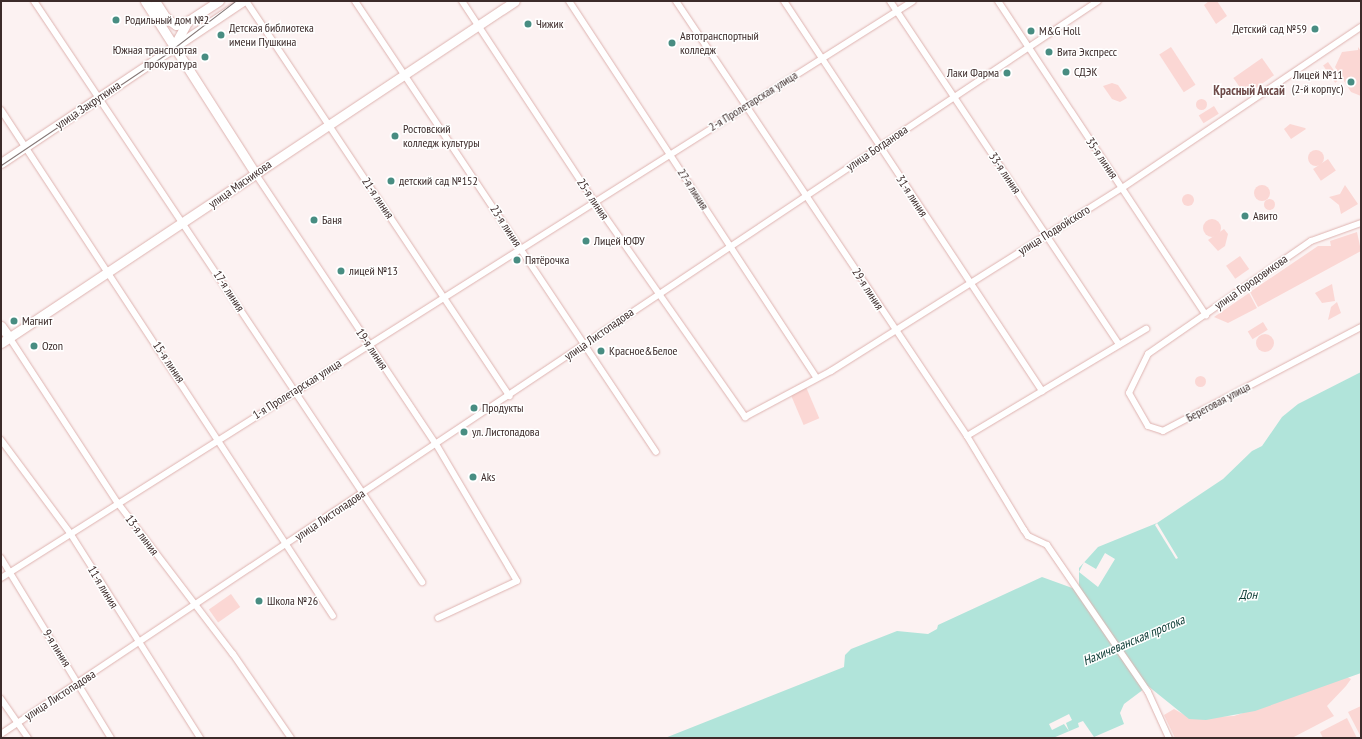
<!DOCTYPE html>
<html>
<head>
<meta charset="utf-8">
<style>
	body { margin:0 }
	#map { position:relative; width:1362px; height:739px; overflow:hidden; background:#fcf2f2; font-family:"PT Sans Narrow",sans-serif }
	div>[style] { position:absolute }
	.green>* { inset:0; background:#fbd7d4; transform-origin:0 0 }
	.round { border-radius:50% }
	.water>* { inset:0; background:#b1e4da }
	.pier>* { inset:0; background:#fcf2f2 }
	.roads { filter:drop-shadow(0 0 1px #deb3b0) drop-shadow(0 0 1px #deb3b0) }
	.street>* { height:6px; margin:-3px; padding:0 3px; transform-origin:3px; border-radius:3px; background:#fff }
	.secondary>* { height:9px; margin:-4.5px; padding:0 4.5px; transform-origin:4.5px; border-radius:4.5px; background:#fff }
	.tram>* { height:1px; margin:-0.5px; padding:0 0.5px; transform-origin:0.5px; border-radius:0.5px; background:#857776 }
	.dots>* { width:11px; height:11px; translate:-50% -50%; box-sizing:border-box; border:2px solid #fff; border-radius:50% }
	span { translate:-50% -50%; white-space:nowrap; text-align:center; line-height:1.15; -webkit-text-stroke:3px #fff; paint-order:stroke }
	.poi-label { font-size:12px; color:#3c2b2a }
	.left { translate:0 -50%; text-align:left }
	.right { translate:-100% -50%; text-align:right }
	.street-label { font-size:12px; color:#3c2b2a }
	.neighbourhood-label { font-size:13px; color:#6e4a48; font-weight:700 }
	.water-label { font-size:13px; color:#0a3a33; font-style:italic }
	.frame { position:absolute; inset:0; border:2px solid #3c2b2a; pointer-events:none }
</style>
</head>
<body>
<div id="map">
	<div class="green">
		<div style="clip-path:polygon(1209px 1px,1217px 1px,1227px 16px,1216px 24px,1204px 5px)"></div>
		<div style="left:1171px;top:47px;width:45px;height:14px;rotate:57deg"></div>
		<div style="clip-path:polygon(1358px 47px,1361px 51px,1361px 96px,1351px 92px,1335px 67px,1342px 52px,1358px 50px)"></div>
		<div style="left:1262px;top:58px;width:21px;height:35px;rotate:55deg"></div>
		<div style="left:1328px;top:62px;width:21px;height:6px;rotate:55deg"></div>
		<div style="clip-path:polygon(1112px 83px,1118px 85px,1127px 98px,1120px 102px,1112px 99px,1103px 86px)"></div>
		<div class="round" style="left:1195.5px;top:98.5px;width:11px;height:11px"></div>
		<div style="left:1214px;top:106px;width:9px;height:18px;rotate:58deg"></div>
		<div style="clip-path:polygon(1290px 124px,1305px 128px,1306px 129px,1291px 139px,1284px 129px)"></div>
		<div class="round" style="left:1308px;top:150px;width:16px;height:16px"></div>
		<div style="left:1328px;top:159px;width:14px;height:18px;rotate:56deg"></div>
		<div class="round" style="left:1254px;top:185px;width:16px;height:16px"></div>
		<div style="clip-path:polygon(1345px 185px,1358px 204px,1341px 214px,1339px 205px,1329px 197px,1340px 194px)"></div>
		<div class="round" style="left:1182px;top:194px;width:12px;height:12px"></div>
		<div class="round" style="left:1263.5px;top:198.5px;width:11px;height:11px"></div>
		<div class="round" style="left:1203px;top:219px;width:18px;height:18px"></div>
		<div style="clip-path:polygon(1224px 229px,1228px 234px,1225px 246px,1218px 251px,1208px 240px)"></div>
		<div style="clip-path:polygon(1357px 232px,1361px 251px,1258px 307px,1250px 292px,1318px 246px,1331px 246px,1330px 241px)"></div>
		<div style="left:1240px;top:256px;width:16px;height:17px;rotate:55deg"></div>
		<div style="clip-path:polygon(1332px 284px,1335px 301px,1322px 303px,1315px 293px)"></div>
		<div style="clip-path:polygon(1249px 293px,1257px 308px,1228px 323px,1214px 317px)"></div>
		<div style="clip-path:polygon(1337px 302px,1341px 313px,1328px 320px,1331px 307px)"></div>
		<div style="left:1263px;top:322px;width:9px;height:18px;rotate:58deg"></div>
		<div class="round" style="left:1256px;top:334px;width:18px;height:18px"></div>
		<div class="round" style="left:1194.5px;top:375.5px;width:11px;height:11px"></div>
		<div style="left:806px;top:387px;width:34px;height:17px;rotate:67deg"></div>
		<div style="left:231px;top:594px;width:16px;height:27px;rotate:55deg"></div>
		<div style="clip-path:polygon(1347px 677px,1351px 679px,1346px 686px,1327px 706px,1334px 716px,1292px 738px,1175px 738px,1164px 715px,1174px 709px,1190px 718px,1234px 716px)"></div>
		<div style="clip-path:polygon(1361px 706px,1361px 737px,1348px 712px)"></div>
		<div style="clip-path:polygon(1347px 718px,1357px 738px,1323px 738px,1320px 732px)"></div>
	</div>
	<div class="water">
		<div style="clip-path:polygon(1361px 372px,1361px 673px,1255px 711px,1206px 720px,1189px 719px,1148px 686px,1124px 704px,1120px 713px,1124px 724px,1094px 737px,1083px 721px,1078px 723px,1079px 727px,1053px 738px,665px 738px,844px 667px,845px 655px,851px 649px,897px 631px,928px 634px,937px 629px,938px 625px,1042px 577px,1075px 589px,1079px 585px,1079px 568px,1098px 547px,1157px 523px,1223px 479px,1252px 451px,1262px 446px,1282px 417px,1298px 404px)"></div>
	</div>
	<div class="pier">
		<div style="clip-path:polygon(1157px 523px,1178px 558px,1176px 559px,1155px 525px)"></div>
		<div style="clip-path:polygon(1105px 553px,1115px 559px,1098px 587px,1079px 572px,1084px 562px,1096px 569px)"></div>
		<div style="clip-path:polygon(1069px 714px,1072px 720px,1066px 723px,1069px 731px,1064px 724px,1052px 730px,1049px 724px)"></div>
	</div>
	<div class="roads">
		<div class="street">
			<div style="left:34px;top:1px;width:699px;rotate:56.26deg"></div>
			<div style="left:246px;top:1px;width:475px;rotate:56.3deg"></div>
			<div style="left:355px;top:1px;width:542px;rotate:56.28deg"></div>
			<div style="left:462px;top:1px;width:240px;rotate:56.6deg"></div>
			<div style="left:594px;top:201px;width:264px;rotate:55deg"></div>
			<div style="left:745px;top:417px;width:98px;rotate:-28.1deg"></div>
			<div style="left:831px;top:371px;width:344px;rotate:-32.2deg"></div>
			<div style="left:1122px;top:188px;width:288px;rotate:-34deg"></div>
			<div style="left:569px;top:1px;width:450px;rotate:56.7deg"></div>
			<div style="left:676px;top:1px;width:523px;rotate:56.22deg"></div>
			<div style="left:967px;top:436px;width:110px;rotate:58.8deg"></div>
			<div style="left:1024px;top:530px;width:7px;rotate:56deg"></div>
			<div style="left:1028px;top:536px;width:21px;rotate:25deg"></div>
			<div style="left:1047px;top:545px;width:178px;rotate:55.5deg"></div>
			<div style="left:1148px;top:692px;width:51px;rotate:65.5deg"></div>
			<div style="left:784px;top:1px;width:468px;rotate:56.5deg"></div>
			<div style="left:890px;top:1px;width:413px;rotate:56.3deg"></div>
			<div style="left:998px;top:1px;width:377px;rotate:56.5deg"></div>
			<div style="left:1px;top:110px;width:605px;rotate:56.73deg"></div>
			<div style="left:255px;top:173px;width:326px;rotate:56.3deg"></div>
			<div style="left:436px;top:444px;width:159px;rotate:59.4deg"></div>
			<div style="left:517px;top:581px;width:87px;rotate:154.9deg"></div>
			<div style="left:1361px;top:223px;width:53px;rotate:160.2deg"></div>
			<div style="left:1311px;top:241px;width:198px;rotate:145.3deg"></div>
			<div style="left:1148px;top:354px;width:43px;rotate:116deg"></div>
			<div style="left:1129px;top:393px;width:38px;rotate:60deg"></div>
			<div style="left:1148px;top:426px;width:16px;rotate:18deg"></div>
			<div style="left:1163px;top:431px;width:224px;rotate:-27.7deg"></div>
			<div style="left:9px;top:337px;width:197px;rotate:56.8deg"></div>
			<div style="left:117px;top:502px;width:191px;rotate:52.7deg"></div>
			<div style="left:233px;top:654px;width:102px;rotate:55.4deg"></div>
			<div style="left:967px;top:436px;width:209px;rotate:-30.9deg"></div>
			<div style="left:1px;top:440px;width:116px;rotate:53.4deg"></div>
			<div style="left:70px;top:533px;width:243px;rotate:57.6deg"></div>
			<div style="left:1px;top:558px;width:211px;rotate:58.6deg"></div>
			<div style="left:1px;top:578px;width:1079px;rotate:-32.32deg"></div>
			<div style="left:1px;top:699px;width:47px;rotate:55.3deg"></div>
			<div style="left:1px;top:734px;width:1319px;rotate:-33.75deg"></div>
		</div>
		<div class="secondary">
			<div style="left:145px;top:1px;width:204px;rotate:57.4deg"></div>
			<div style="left:155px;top:1px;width:20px;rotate:57deg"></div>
			<div style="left:166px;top:18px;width:12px;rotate:35deg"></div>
			<div style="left:176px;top:25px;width:13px;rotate:-18deg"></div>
			<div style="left:188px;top:21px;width:37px;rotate:-33deg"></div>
			<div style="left:174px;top:46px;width:29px;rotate:-61deg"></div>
			<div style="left:1px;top:163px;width:291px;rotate:-33.8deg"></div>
			<div style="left:1px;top:326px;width:14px;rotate:54deg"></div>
			<div style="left:1px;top:343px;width:617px;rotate:-33.64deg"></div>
		</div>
	</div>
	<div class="tram">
		<div style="left:1px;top:165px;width:199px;rotate:-33.9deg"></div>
		<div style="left:166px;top:54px;width:87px;rotate:-37.5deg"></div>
	</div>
	<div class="dots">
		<div style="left:116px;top:20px;background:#488d82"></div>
		<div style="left:528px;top:24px;background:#488d82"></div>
		<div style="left:1315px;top:29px;background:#488d82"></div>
		<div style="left:1031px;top:31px;background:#488d82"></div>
		<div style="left:221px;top:35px;background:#488d82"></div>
		<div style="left:672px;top:43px;background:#488d82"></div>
		<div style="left:1049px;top:52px;background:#488d82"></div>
		<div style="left:205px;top:57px;background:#488d82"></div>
		<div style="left:1066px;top:72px;background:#488d82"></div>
		<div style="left:1007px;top:73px;background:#488d82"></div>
		<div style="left:1351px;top:82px;background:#488d82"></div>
		<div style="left:395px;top:136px;background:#488d82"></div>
		<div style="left:391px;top:181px;background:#488d82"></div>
		<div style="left:1245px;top:216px;background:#488d82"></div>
		<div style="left:314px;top:220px;background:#488d82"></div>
		<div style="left:586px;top:241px;background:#488d82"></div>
		<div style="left:517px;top:260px;background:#488d82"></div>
		<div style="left:341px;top:271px;background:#488d82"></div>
		<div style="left:14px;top:321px;background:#488d82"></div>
		<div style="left:34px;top:346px;background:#488d82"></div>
		<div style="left:601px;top:351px;background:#488d82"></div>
		<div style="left:474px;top:408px;background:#488d82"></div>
		<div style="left:464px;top:432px;background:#488d82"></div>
		<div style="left:473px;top:477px;background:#488d82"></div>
		<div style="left:259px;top:601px;background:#488d82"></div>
	</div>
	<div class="poi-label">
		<span class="left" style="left:125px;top:20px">Родильный дом №2</span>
		<span class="left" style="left:536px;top:24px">Чижик</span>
		<span class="left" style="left:229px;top:35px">Детская библиотека<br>имени Пушкина</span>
		<span class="right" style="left:1307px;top:29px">Детский сад №59</span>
		<span class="left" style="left:1039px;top:31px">M&amp;G Holl</span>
		<span class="left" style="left:680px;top:43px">Автотранспортный<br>колледж</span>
		<span class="right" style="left:197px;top:57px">Южная транспортая<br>прокуратура</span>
		<span class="left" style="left:1057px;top:52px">Вита Экспресс</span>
		<span class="left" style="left:1074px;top:72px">СДЭК</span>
		<span class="right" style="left:999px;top:73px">Лаки Фарма</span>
		<span class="right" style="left:1343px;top:82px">Лицей №11<br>(2-й корпус)</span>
		<span class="left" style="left:403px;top:136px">Ростовский<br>колледж культуры</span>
		<span class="left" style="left:399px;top:181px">детский сад №152</span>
		<span class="left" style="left:1253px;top:216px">Авито</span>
		<span class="left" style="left:322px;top:220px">Баня</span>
		<span class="left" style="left:594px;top:241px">Лицей ЮФУ</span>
		<span class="left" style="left:525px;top:260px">Пятёрочка</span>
		<span class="left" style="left:349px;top:271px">лицей №13</span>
		<span class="left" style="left:22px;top:321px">Магнит</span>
		<span class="left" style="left:42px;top:346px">Ozon</span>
		<span class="left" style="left:609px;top:351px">Красное&amp;Белое</span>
		<span class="left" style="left:482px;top:408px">Продукты</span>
		<span class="left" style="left:472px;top:432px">ул. Листопадова</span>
		<span class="left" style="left:481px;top:477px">Aks</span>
		<span class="left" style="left:267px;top:601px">Школа №26</span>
	</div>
	<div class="street-label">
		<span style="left:753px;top:101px;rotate:-32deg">2-я Пролетарская улица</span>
		<span style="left:88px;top:105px;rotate:-34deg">улица Закруткина</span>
		<span style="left:877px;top:148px;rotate:-34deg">улица Богданова</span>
		<span style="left:1102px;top:158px;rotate:56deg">35-я линия</span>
		<span style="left:1005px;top:173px;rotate:56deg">33-я линия</span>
		<span style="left:240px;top:184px;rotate:-35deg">улица Мясникова</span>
		<span style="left:693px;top:189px;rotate:57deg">27-я линия</span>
		<span style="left:912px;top:196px;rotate:57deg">31-я линия</span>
		<span style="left:378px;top:198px;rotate:56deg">21-я линия</span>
		<span style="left:593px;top:199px;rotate:56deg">25-я линия</span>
		<span style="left:506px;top:226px;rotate:57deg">23-я линия</span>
		<span style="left:1054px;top:230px;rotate:-32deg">улица Подвойского</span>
		<span style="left:1251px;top:282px;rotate:-35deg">улица Городовикова</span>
		<span style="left:868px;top:289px;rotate:57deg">29-я линия</span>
		<span style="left:229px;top:291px;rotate:57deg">17-я линия</span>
		<span style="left:599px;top:334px;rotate:-35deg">улица Листопадова</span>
		<span style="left:372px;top:349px;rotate:56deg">19-я линия</span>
		<span style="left:169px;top:362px;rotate:56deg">15-я линия</span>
		<span style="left:297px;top:389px;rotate:-32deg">1-я Пролетарская улица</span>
		<span style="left:1218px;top:402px;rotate:-28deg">Береговая улица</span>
		<span style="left:330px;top:515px;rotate:-34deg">улица Листопадова</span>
		<span style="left:142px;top:535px;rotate:53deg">13-я линия</span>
		<span style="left:103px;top:587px;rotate:59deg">11-я линия</span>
		<span style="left:57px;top:648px;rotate:58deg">9-я линия</span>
		<span style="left:60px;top:695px;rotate:-33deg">улица Листопадова</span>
	</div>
	<div class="neighbourhood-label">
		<span style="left:1249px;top:91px">Красный Аксай</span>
	</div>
	<div class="water-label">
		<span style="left:1248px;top:595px">Дон</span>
		<span style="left:1134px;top:641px;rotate:-23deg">Нахичеванская протока</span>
	</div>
	<div class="frame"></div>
</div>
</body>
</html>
